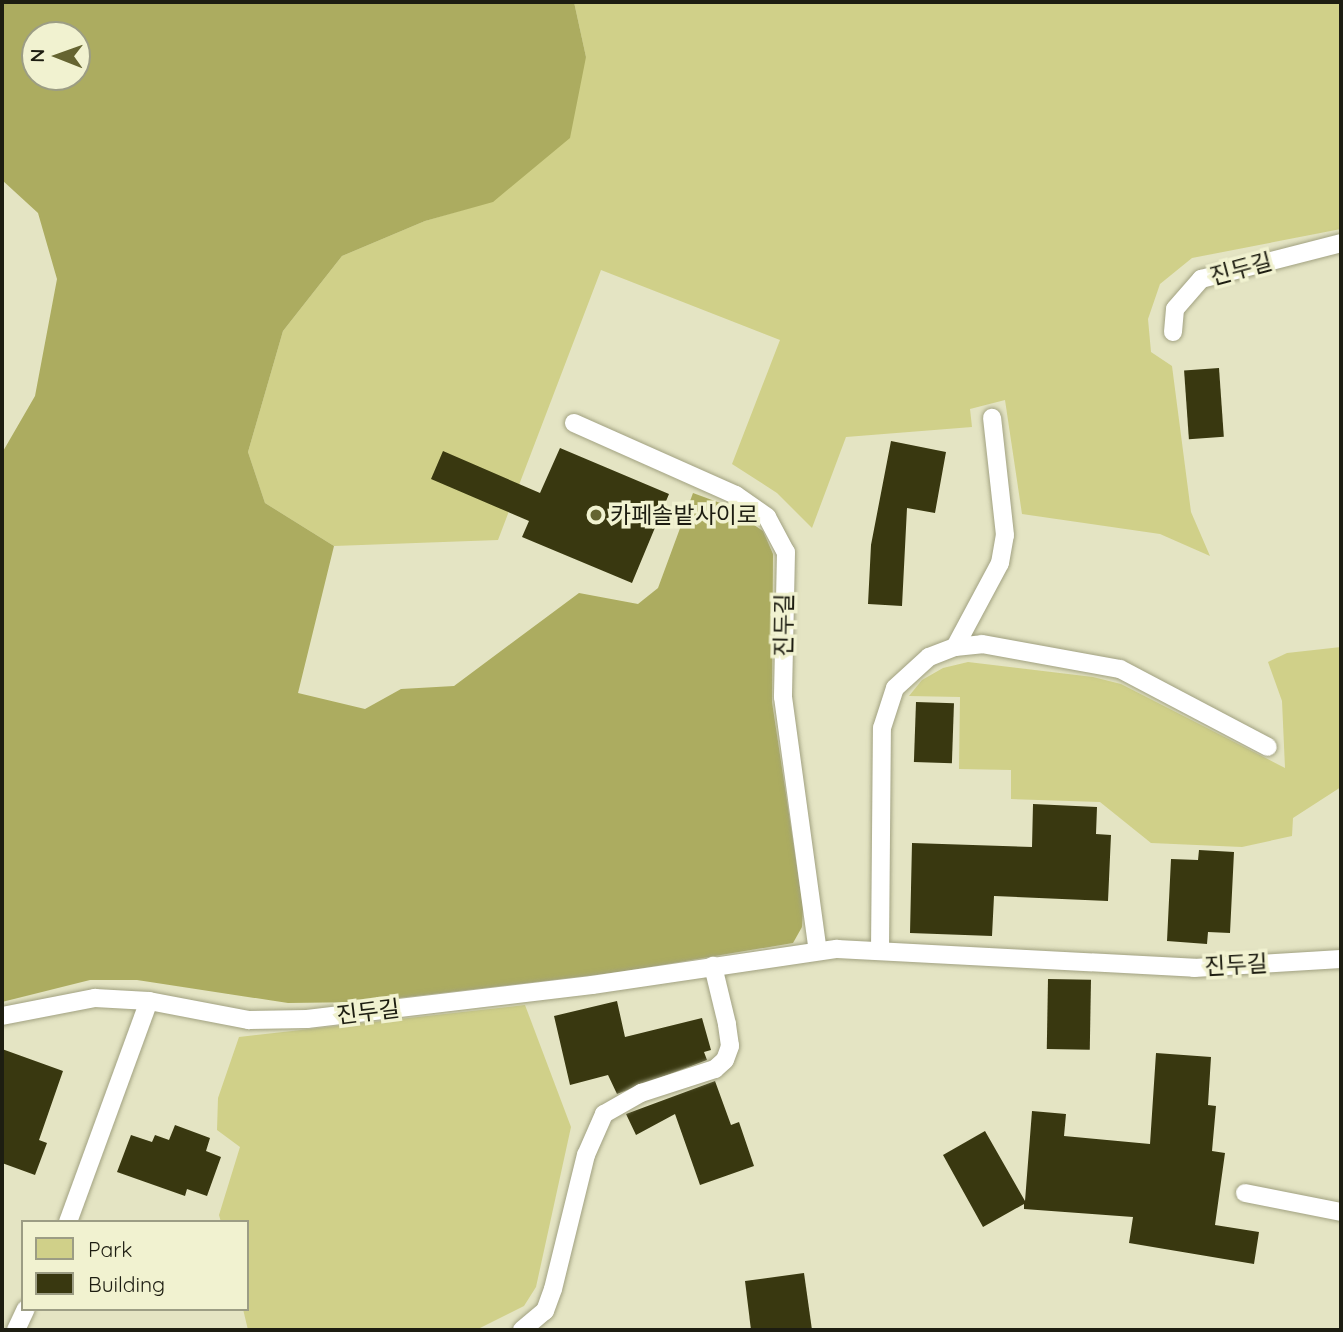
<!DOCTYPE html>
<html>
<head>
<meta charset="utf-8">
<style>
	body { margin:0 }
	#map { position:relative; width:1343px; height:1332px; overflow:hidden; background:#e4e4c3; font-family:Quicksand,"Noto Sans KR",sans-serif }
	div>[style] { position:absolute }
	.green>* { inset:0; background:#d0d089 }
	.forest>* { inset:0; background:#acac60 }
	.building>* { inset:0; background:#393810; transform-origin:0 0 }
	.roads { filter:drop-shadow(0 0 2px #a1a181) drop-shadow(0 0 2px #a1a181) }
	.lane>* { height:18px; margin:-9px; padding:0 9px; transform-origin:9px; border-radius:9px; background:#fff }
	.dots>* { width:19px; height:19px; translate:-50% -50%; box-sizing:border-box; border:4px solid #f1f2d0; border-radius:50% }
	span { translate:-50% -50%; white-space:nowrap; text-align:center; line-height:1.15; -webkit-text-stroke:7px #f1f2d0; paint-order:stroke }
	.street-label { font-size:23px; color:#1d1d11 }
	.poi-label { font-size:23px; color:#1d1d11 }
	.left { translate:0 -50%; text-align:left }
	.frame { position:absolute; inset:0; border:4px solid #1d1d11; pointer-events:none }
	.legend { position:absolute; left:21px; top:1220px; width:228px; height:91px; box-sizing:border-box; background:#f1f2d0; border:2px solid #9c9d84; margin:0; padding:9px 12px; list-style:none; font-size:21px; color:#1d1d11 }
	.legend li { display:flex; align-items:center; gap:14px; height:35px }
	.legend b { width:35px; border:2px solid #9c9d84 }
	.north { position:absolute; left:21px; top:21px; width:70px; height:70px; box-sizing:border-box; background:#f1f2d0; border:2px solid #9c9d84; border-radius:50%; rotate:271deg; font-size:19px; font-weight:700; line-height:28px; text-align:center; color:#1d1d11 }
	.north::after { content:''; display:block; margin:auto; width:24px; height:32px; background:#656431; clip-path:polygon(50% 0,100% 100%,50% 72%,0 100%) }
</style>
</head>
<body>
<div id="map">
	<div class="green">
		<div style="clip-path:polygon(574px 2px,1341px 2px,1341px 229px,1192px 258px,1160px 284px,1148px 319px,1151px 352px,1172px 366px,1191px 512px,1210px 556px,1160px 534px,1022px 514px,1005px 400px,970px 409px,972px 427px,846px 437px,812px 528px,777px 493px,732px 464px,780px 340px,601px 270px,498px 540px,334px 546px,265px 503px,248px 452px,283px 331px,342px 256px,425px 221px,493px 201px,586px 57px)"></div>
		<div style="clip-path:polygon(1341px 647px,1341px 787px,1293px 818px,1292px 836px,1242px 847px,1151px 843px,1100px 802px,1011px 799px,1011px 770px,959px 769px,960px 697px,909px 696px,922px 680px,943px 668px,968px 662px,1093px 677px,1121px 684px,1285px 768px,1282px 701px,1268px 662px,1287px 653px)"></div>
		<div style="clip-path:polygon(525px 1005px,571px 1127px,536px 1287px,524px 1306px,476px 1330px,248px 1330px,243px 1309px,247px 1309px,247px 1222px,221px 1222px,219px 1215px,240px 1147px,217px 1130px,218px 1098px,239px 1037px)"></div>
	</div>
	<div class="forest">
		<div style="clip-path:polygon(evenodd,2px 2px,574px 2px,586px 57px,570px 138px,493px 202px,425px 221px,342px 256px,283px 331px,248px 452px,265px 503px,334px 546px,298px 693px,365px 709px,401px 689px,454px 686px,579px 593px,638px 604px,658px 588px,693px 493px,723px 504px,763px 531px,773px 554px,772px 702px,803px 907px,802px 927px,793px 943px,620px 972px,364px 1002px,288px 1003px,137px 980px,90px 980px,2px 1002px,2px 453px,35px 396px,57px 279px,38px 213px,2px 180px,2px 2px,35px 35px,77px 35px,77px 77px,35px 77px,35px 35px)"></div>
	</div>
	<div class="building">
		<div style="left:1219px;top:368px;width:69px;height:35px;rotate:86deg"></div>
		<div style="clip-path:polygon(891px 441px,946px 452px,935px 513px,907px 508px,902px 606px,868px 604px,871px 545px)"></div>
		<div style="clip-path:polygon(560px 448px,669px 494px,632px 583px,522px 537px,529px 521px,431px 479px,443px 451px,540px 493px)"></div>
		<div style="left:916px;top:702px;width:38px;height:60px;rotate:2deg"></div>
		<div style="clip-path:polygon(1033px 804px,1097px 807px,1096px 834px,1111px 835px,1108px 901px,994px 896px,992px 936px,910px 933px,912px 843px,1032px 847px)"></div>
		<div style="clip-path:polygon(1199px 850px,1234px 852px,1230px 933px,1208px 932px,1207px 944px,1167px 941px,1171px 859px,1198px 860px)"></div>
		<div style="left:1048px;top:979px;width:43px;height:70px;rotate:1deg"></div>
		<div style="clip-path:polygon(617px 1001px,625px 1037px,702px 1018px,711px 1050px,704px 1052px,707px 1060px,617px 1094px,608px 1075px,570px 1085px,554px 1016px)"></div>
		<div style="clip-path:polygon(2px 1049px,63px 1071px,39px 1140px,47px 1143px,35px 1175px,2px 1163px)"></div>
		<div style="clip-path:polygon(1156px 1053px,1211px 1057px,1208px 1105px,1216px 1106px,1212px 1151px,1225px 1153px,1215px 1225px,1259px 1232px,1254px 1264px,1129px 1243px,1133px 1217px,1024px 1209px,1024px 1204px,983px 1227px,943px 1155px,985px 1131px,1025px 1201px,1032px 1111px,1066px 1114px,1064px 1136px,1150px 1144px)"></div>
		<div style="clip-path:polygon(715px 1081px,731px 1125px,739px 1122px,754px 1166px,700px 1185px,675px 1114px,636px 1135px,626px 1114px)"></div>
		<div style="clip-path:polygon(175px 1125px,210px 1138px,206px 1151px,221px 1157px,207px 1196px,187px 1189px,185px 1196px,117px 1172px,131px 1135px,152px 1142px,155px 1135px,169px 1140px)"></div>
		<div style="clip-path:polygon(804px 1273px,812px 1330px,751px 1330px,745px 1281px)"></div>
	</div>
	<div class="roads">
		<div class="lane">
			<div style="left:1173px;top:332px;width:23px;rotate:-85deg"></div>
			<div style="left:1175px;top:309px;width:40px;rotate:-49deg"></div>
			<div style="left:1201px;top:279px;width:145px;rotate:-14.4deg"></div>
			<div style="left:574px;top:423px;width:177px;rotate:24deg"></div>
			<div style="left:736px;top:495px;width:38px;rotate:35deg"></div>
			<div style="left:767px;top:517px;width:40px;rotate:62deg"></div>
			<div style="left:786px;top:552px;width:145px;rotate:91.2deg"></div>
			<div style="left:783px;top:697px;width:256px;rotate:82.2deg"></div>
			<div style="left:955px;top:647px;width:95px;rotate:-61.8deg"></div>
			<div style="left:1000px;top:563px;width:28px;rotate:-80deg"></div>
			<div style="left:1005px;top:535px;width:118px;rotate:-96.3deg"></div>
			<div style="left:880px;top:950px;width:222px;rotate:-89.5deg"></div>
			<div style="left:882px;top:728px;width:42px;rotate:-72deg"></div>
			<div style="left:895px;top:688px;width:46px;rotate:-42.4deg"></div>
			<div style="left:929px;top:657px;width:28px;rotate:-21deg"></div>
			<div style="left:955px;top:647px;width:27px;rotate:-6deg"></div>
			<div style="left:982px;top:644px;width:140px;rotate:10.3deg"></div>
			<div style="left:1120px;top:669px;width:167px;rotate:27.8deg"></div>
			<div style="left:2px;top:1016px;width:95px;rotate:-11deg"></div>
			<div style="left:95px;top:998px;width:54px;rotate:3.2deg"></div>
			<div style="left:149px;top:1001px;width:102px;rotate:10.8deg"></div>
			<div style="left:249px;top:1020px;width:58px;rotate:-1deg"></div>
			<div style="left:307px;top:1019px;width:287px;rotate:-6.8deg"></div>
			<div style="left:592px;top:985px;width:248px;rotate:-8.4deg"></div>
			<div style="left:837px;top:949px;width:358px;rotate:3deg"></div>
			<div style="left:1194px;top:968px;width:147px;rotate:-3.5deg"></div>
			<div style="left:1245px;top:1193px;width:98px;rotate:11.2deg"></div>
			<div style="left:68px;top:1222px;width:235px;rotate:-69.9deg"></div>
			<div style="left:16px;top:1330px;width:23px;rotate:-65deg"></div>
			<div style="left:522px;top:1330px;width:30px;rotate:-40deg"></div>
			<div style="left:545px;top:1311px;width:23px;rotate:-70deg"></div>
			<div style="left:553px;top:1289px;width:138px;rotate:-76.2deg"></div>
			<div style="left:586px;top:1155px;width:45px;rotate:-66.3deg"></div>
			<div style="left:604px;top:1114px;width:43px;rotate:-29.6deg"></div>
			<div style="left:641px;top:1093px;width:78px;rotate:-18deg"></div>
			<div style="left:715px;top:1069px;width:13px;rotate:-42deg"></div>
			<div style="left:725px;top:1060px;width:15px;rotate:-70deg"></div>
			<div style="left:730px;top:1046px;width:22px;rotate:-98deg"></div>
			<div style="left:727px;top:1024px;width:60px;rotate:-103.6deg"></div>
		</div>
	</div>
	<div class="dots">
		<div style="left:596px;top:515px;background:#656431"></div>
	</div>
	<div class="street-label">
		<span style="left:1241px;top:269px;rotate:-15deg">진두길</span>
		<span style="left:784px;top:625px;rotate:-89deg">진두길</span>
		<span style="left:1236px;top:965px;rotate:-3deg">진두길</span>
		<span style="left:368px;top:1012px;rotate:-7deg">진두길</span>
	</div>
	<div class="poi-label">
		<span class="left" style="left:610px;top:515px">카페솔밭사이로</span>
	</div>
	<div class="frame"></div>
	<ul class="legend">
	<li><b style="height:19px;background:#d0d089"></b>Park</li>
	<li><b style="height:19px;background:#393810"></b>Building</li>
	</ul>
	<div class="north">N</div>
</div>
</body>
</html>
